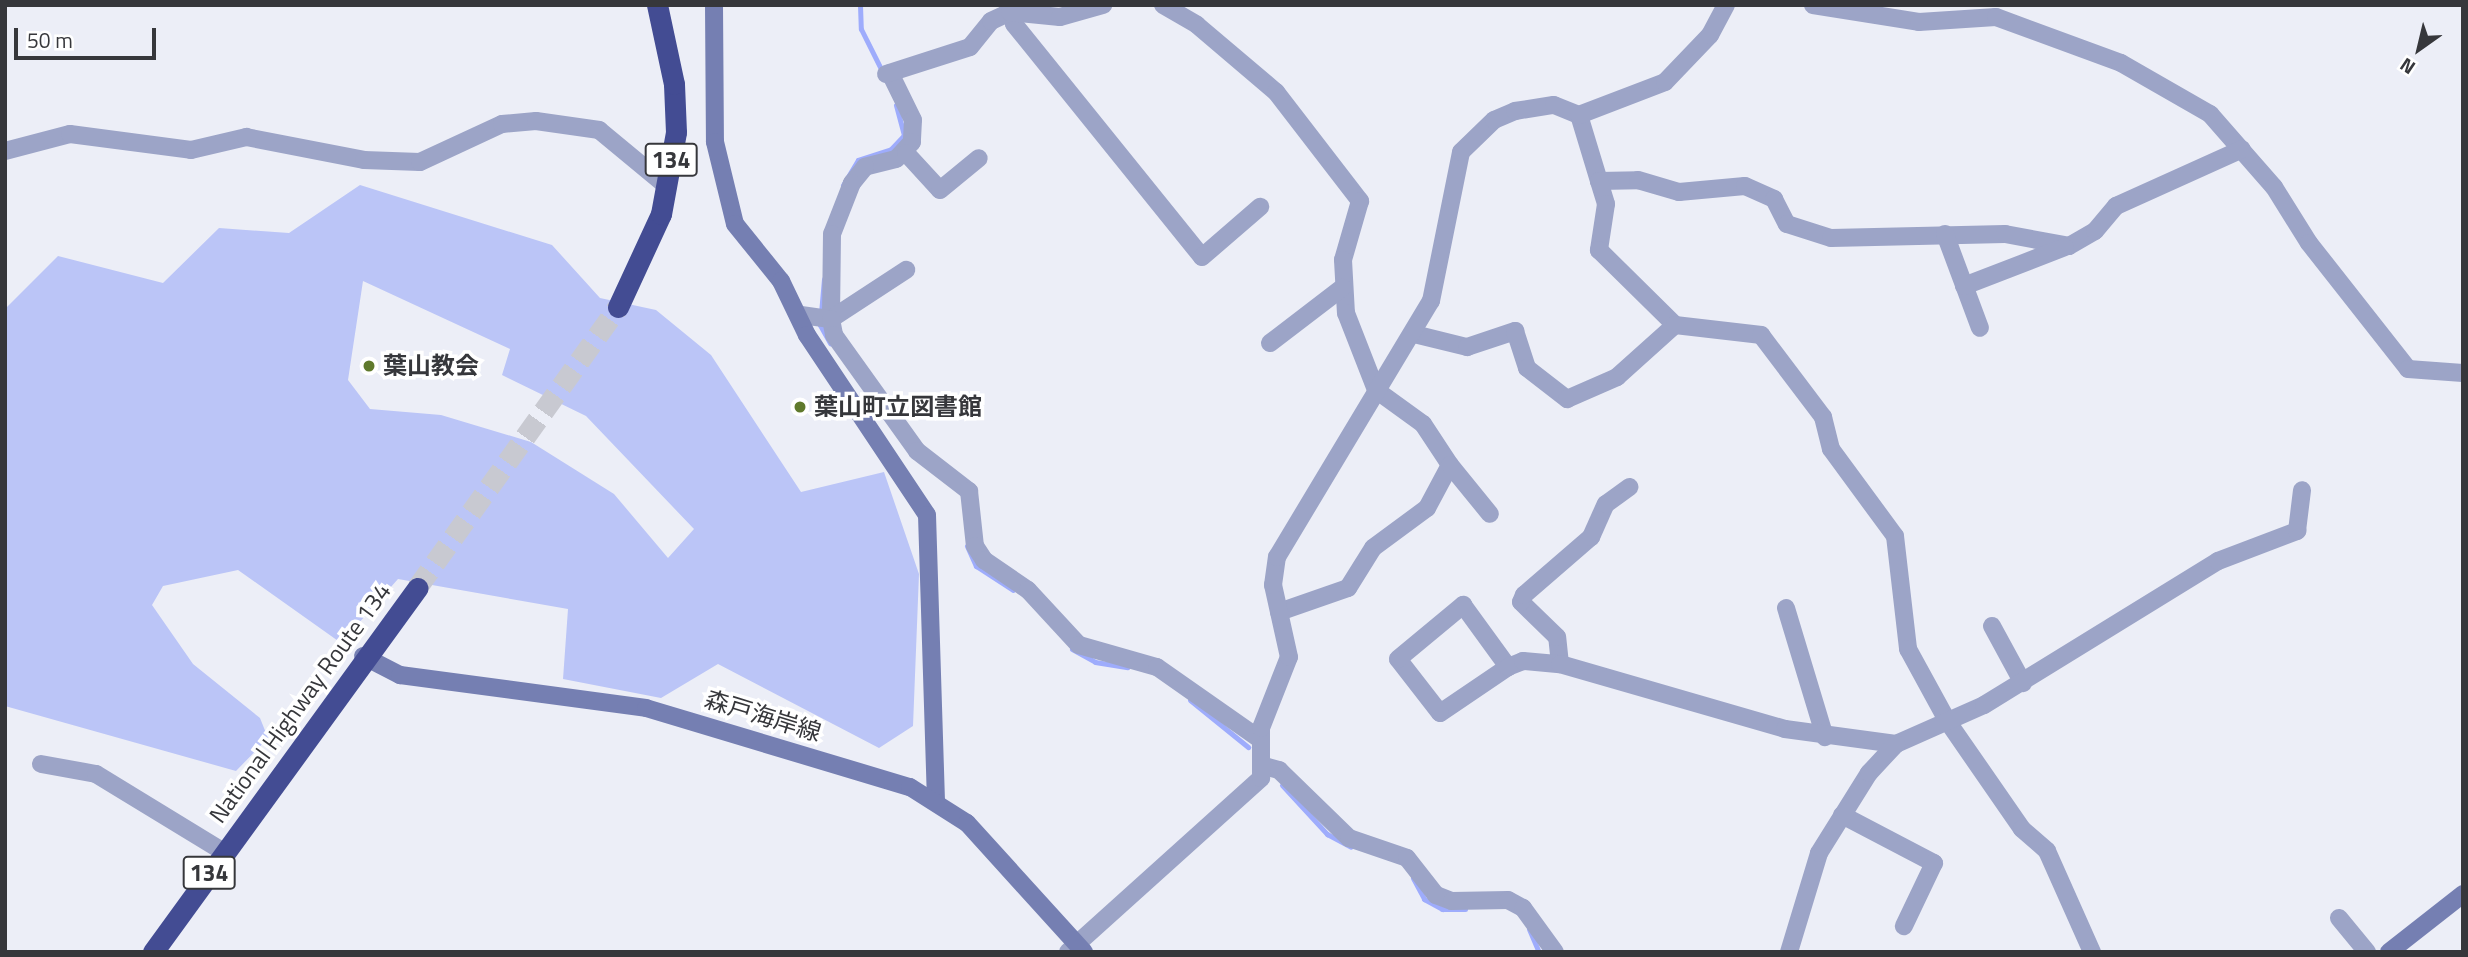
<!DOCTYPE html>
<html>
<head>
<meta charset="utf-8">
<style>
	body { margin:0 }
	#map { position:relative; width:2468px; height:957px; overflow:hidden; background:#eceef7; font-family:"Titillium Web","Noto Sans JP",sans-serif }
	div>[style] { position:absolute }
	.green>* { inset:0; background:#bbc5f7 }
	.stream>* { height:5px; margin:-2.5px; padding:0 2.5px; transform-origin:2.5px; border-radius:2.5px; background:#9eacfc }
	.highway-tunnel>* { height:21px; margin-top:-10.5px; transform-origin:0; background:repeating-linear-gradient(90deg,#c8c9d1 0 21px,transparent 0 31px) }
	.street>* { height:18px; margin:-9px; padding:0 9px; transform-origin:9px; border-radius:9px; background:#9ca4c7 }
	.secondary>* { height:18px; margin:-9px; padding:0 9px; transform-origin:9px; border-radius:9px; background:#757fb2 }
	.highway>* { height:21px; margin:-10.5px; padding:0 10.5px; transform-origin:10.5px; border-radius:10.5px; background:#434c93 }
	.dots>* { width:19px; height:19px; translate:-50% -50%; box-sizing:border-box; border:4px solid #fff; border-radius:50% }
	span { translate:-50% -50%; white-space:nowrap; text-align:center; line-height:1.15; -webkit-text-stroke:7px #fff; paint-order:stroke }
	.shield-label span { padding:2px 5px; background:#fff; border:2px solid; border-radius:5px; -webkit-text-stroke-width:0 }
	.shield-label { font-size:23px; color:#36373b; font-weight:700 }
	.poi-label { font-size:24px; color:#36373b; font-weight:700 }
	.left { translate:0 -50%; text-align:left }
	.street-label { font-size:24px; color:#36373b }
	.frame { position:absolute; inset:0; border:7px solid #36373b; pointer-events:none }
	.north { position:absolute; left:2384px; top:14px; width:70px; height:70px; -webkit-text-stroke:5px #fff; paint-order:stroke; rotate:214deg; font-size:19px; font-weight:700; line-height:28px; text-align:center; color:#36373b }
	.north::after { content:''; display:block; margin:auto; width:24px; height:32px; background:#36373b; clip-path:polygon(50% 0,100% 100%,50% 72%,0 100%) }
	.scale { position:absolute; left:14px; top:28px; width:142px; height:32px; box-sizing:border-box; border:4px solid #36373b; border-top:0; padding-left:9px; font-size:21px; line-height:24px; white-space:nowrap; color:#36373b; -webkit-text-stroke:5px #fff; paint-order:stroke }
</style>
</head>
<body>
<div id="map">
	<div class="green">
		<div style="clip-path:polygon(evenodd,360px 185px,552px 245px,600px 298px,656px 310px,711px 355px,801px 492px,884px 472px,919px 574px,913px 726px,879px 748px,718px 664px,661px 698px,563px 679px,568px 609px,398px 579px,341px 643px,238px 570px,163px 586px,152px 605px,193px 664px,260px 718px,268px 738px,236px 771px,5px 706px,5px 309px,58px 256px,163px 283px,219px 228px,289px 233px,360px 185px,363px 281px,510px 349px,502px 375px,586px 416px,694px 529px,668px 558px,614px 494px,531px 442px,441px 415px,370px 409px,348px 380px,363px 281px)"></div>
	</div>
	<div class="stream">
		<div style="left:860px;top:5px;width:24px;rotate:88deg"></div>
		<div style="left:861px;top:29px;width:49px;rotate:63.4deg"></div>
		<div style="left:843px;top:185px;width:29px;rotate:-59deg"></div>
		<div style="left:858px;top:160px;width:35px;rotate:-18deg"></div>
		<div style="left:891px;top:149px;width:19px;rotate:-47deg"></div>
		<div style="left:904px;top:135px;width:31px;rotate:-105deg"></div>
		<div style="left:824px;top:279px;width:46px;rotate:95deg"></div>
		<div style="left:820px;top:325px;width:21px;rotate:61deg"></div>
		<div style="left:967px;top:546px;width:22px;rotate:66deg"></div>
		<div style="left:976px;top:566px;width:44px;rotate:33deg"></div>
		<div style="left:1072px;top:649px;width:26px;rotate:29deg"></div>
		<div style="left:1095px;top:662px;width:33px;rotate:9deg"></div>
		<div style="left:1190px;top:700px;width:75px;rotate:39deg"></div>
		<div style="left:1282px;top:785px;width:67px;rotate:47.4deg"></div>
		<div style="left:1327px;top:834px;width:27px;rotate:28deg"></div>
		<div style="left:1413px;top:878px;width:24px;rotate:62deg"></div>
		<div style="left:1424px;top:899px;width:21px;rotate:29deg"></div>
		<div style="left:1442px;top:909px;width:23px"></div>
		<div style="left:1529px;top:929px;width:25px;rotate:67deg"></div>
	</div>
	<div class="highway-tunnel">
		<div style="left:417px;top:588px;width:345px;rotate:-54.4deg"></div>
	</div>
	<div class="street">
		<div style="left:1008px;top:5px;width:20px;rotate:72deg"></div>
		<div style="left:1014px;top:24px;width:299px;rotate:51.1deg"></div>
		<div style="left:1202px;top:257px;width:77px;rotate:-40.8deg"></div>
		<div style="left:1163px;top:5px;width:39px;rotate:30deg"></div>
		<div style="left:1197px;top:25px;width:104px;rotate:40.3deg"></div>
		<div style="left:1276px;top:92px;width:138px;rotate:52.4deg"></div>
		<div style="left:1360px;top:201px;width:61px;rotate:106.1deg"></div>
		<div style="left:1343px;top:260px;width:53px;rotate:86.8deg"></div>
		<div style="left:1346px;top:313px;width:83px;rotate:68.7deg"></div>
		<div style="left:1376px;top:390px;width:58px;rotate:35.9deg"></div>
		<div style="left:1423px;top:424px;width:49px;rotate:56.6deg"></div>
		<div style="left:1450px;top:465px;width:49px;rotate:118.1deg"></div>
		<div style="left:1427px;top:508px;width:67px;rotate:143.5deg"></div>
		<div style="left:1373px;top:548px;width:47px;rotate:122deg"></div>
		<div style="left:1348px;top:588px;width:73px;rotate:160.8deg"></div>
		<div style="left:1813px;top:5px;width:107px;rotate:9.1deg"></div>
		<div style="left:1919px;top:22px;width:77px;rotate:-3.7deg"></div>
		<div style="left:1996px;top:17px;width:133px;rotate:20.2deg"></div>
		<div style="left:2121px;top:63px;width:103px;rotate:29.8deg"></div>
		<div style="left:2210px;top:114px;width:97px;rotate:48.8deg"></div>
		<div style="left:2274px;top:187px;width:66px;rotate:58deg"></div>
		<div style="left:2309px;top:243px;width:160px;rotate:51.8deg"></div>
		<div style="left:2408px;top:369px;width:55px;rotate:4.2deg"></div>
		<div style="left:890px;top:73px;width:52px;rotate:63.9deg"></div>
		<div style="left:913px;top:120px;width:22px;rotate:93deg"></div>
		<div style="left:912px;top:142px;width:23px;rotate:133deg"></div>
		<div style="left:896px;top:159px;width:32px;rotate:166deg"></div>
		<div style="left:865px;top:167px;width:21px;rotate:129deg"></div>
		<div style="left:852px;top:183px;width:55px;rotate:111.4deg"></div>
		<div style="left:832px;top:234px;width:85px;rotate:90.7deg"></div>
		<div style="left:831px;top:319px;width:90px;rotate:-33.2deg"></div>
		<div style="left:886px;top:74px;width:88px;rotate:-17.8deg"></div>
		<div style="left:970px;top:47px;width:33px;rotate:-51deg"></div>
		<div style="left:991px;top:21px;width:21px;rotate:-25deg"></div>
		<div style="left:1010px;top:12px;width:50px;rotate:5.7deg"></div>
		<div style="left:1060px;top:17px;width:45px;rotate:-15.6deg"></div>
		<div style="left:1579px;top:115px;width:69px;rotate:73.1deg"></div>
		<div style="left:1599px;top:181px;width:39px;rotate:-1deg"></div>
		<div style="left:1638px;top:180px;width:43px;rotate:16.3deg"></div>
		<div style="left:1679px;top:192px;width:66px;rotate:-5.2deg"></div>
		<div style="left:1745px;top:186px;width:32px;rotate:24deg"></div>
		<div style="left:1774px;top:199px;width:28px;rotate:63deg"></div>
		<div style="left:1787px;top:224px;width:46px;rotate:17.7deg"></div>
		<div style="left:1831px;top:238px;width:174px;rotate:-1.3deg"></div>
		<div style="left:2005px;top:234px;width:65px;rotate:10.6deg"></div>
		<div style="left:2069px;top:246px;width:30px;rotate:-30deg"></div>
		<div style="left:2095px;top:231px;width:33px;rotate:-50deg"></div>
		<div style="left:2116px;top:206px;width:138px;rotate:-24.3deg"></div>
		<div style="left:5px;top:151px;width:67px;rotate:-14.7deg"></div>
		<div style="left:70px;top:134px;width:122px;rotate:7.5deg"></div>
		<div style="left:191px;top:150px;width:57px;rotate:-13.3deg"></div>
		<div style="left:246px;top:137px;width:120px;rotate:11deg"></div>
		<div style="left:364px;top:160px;width:56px;rotate:2deg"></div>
		<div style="left:420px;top:162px;width:90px;rotate:-24.9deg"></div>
		<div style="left:502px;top:124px;width:34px;rotate:-5deg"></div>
		<div style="left:536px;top:121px;width:64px;rotate:8.1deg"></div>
		<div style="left:599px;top:130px;width:89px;rotate:39.6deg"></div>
		<div style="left:906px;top:153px;width:50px;rotate:47.4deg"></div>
		<div style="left:940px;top:190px;width:50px;rotate:-39.4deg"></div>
		<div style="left:1599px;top:181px;width:24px;rotate:73deg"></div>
		<div style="left:1606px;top:204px;width:47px;rotate:98.7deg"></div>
		<div style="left:1599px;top:250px;width:107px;rotate:44.6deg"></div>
		<div style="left:1945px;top:234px;width:100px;rotate:69.6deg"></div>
		<div style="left:1964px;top:286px;width:108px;rotate:-21.1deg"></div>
		<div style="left:801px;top:315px;width:30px;rotate:8deg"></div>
		<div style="left:831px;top:319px;width:16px;rotate:79deg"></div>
		<div style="left:834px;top:335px;width:143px;rotate:54.4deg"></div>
		<div style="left:917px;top:451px;width:66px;rotate:37.6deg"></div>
		<div style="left:969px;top:491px;width:55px;rotate:83.8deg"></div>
		<div style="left:975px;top:546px;width:17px;rotate:57deg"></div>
		<div style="left:984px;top:560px;width:53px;rotate:34.3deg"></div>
		<div style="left:1028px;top:590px;width:75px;rotate:47.2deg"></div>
		<div style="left:1079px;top:645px;width:81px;rotate:15.8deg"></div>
		<div style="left:1157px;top:667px;width:126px;rotate:35deg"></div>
		<div style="left:1414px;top:334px;width:55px;rotate:13.8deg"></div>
		<div style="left:1467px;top:347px;width:51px;rotate:-18.4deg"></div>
		<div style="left:1515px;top:331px;width:39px;rotate:72deg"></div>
		<div style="left:1527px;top:368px;width:51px;rotate:37.8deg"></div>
		<div style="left:1567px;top:399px;width:55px;rotate:-23.7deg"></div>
		<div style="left:1617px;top:377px;width:78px;rotate:-41.9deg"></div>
		<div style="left:1675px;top:325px;width:87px;rotate:6.6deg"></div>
		<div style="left:1761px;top:335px;width:103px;rotate:52.9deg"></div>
		<div style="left:1823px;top:417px;width:33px;rotate:76deg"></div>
		<div style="left:1831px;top:449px;width:108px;rotate:53.7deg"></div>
		<div style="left:1895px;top:536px;width:114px;rotate:83.4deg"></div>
		<div style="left:1908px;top:649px;width:83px;rotate:61.3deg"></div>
		<div style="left:1948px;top:722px;width:130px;rotate:55.3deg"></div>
		<div style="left:2022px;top:829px;width:33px;rotate:41deg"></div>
		<div style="left:2047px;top:851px;width:111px;rotate:66deg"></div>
		<div style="left:1270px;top:343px;width:91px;rotate:-37.4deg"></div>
		<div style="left:1450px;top:465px;width:63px;rotate:50.8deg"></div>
		<div style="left:1786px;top:608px;width:135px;rotate:73.2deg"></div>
		<div style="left:1992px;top:626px;width:65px;rotate:61.5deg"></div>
		<div style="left:1560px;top:664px;width:27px;rotate:-96deg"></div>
		<div style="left:1557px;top:637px;width:50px;rotate:-135.8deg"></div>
		<div style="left:1521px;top:602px;width:8px;rotate:-67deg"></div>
		<div style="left:1524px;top:595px;width:89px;rotate:-40.9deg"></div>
		<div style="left:1591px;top:537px;width:36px;rotate:-66deg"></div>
		<div style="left:1606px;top:504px;width:29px;rotate:-36deg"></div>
		<div style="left:1508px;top:667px;width:82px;rotate:145.9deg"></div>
		<div style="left:1440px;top:713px;width:68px;rotate:-127.9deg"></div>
		<div style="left:1398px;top:659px;width:85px;rotate:-39.7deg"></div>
		<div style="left:1463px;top:605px;width:77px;rotate:54deg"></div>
		<div style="left:1508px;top:667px;width:16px;rotate:-22deg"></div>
		<div style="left:1523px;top:661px;width:37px;rotate:5deg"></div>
		<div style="left:1560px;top:664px;width:234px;rotate:16.1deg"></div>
		<div style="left:1785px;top:729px;width:112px;rotate:7.7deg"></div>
		<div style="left:1896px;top:744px;width:96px;rotate:-23.9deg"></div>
		<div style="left:1984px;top:705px;width:275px;rotate:-31.6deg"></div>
		<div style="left:2218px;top:561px;width:85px;rotate:-20.8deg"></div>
		<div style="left:2297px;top:531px;width:41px;rotate:-83deg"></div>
		<div style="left:41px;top:764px;width:56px;rotate:10.3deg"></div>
		<div style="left:96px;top:774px;width:150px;rotate:31.4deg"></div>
		<div style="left:1264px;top:766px;width:16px;rotate:15deg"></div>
		<div style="left:1279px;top:770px;width:98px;rotate:44.2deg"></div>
		<div style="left:1349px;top:838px;width:61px;rotate:19deg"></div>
		<div style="left:1407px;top:858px;width:47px;rotate:51.9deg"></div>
		<div style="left:1436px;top:895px;width:17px;rotate:21deg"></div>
		<div style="left:1452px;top:901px;width:56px;rotate:-1deg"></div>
		<div style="left:1508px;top:900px;width:17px;rotate:28deg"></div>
		<div style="left:1523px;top:908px;width:54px;rotate:54deg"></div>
		<div style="left:1842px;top:815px;width:104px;rotate:27.6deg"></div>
		<div style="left:1934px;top:863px;width:70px;rotate:115.5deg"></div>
		<div style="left:2339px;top:918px;width:44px;rotate:50.5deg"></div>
		<div style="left:1068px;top:952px;width:260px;rotate:-42deg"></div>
		<div style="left:1261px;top:778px;width:50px;rotate:-90deg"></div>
		<div style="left:1261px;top:728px;width:76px;rotate:-68.5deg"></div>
		<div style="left:1289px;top:657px;width:74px;rotate:-102.5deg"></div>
		<div style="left:1273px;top:585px;width:28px;rotate:-82deg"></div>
		<div style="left:1277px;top:557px;width:299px;rotate:-59deg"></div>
		<div style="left:1431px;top:301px;width:152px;rotate:-78.6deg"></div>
		<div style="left:1461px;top:152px;width:46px;rotate:-44.1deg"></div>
		<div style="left:1494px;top:120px;width:23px;rotate:-23deg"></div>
		<div style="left:1515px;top:111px;width:39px;rotate:-9deg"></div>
		<div style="left:1554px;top:105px;width:27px;rotate:22deg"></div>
		<div style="left:1579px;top:115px;width:92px;rotate:-21deg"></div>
		<div style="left:1665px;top:82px;width:65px;rotate:-46.2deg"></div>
		<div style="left:1710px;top:35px;width:34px;rotate:-62deg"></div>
		<div style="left:1789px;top:952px;width:103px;rotate:-73.1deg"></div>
		<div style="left:1819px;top:853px;width:94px;rotate:-58deg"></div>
		<div style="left:1869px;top:773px;width:40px;rotate:-47deg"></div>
	</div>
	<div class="secondary">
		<div style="left:714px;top:5px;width:137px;rotate:89.6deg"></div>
		<div style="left:715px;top:142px;width:84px;rotate:76.3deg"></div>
		<div style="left:735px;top:224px;width:73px;rotate:51.1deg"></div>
		<div style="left:781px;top:281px;width:60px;rotate:64.3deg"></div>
		<div style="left:807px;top:335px;width:216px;rotate:56.3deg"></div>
		<div style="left:927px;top:515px;width:285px;rotate:88.2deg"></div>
		<div style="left:363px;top:656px;width:42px;rotate:27.2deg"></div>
		<div style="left:400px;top:675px;width:248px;rotate:7.6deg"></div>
		<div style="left:646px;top:708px;width:276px;rotate:16.7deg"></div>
		<div style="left:910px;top:787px;width:67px;rotate:32.3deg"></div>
		<div style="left:967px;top:823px;width:174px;rotate:47.8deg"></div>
		<div style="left:2389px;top:952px;width:94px;rotate:-38.1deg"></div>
	</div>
	<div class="highway">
		<div style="left:618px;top:307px;width:102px;rotate:-65.2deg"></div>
		<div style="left:661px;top:214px;width:83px;rotate:-79.6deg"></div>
		<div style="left:676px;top:132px;width:48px;rotate:-92.4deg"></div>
		<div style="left:674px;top:84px;width:81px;rotate:-102.1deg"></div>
		<div style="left:153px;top:952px;width:450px;rotate:-54deg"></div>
	</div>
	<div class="dots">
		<div style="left:369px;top:366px;background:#5f792c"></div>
		<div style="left:800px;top:407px;background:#5f792c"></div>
	</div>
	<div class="shield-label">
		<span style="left:671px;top:160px">134</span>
		<span style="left:209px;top:873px">134</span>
	</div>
	<div class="poi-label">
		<span class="left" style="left:383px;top:366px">葉山教会</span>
		<span class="left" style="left:814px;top:407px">葉山町立図書館</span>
	</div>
	<div class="street-label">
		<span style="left:300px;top:703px;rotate:-54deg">National Highway Route 134</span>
		<span style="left:763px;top:716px;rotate:17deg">森戸海岸線</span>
	</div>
	<div class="frame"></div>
	<div class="north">N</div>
	<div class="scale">50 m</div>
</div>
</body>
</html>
